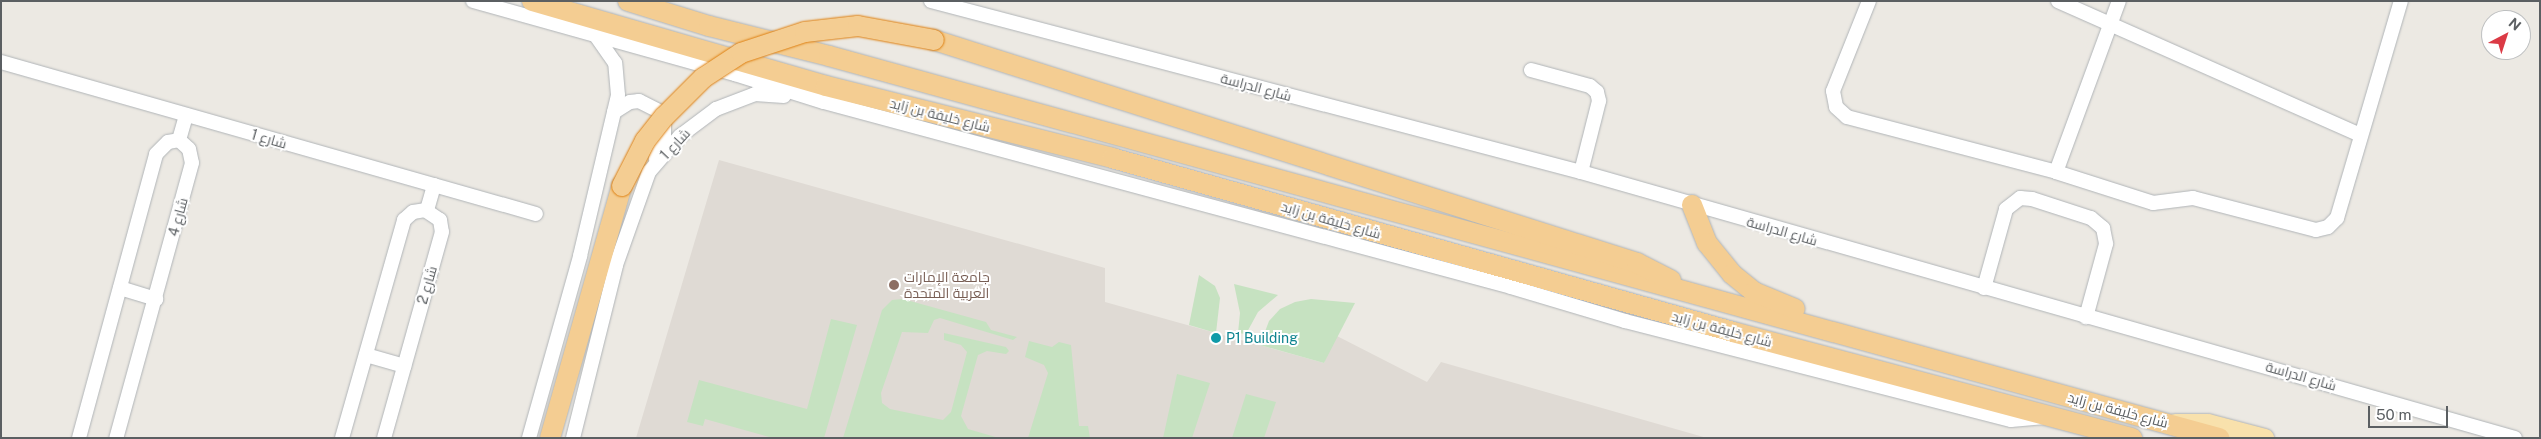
<!DOCTYPE html>
<html>
<head>
<meta charset="utf-8">
<style>
	body { margin:0 }
	#map { position:relative; width:2541px; height:439px; overflow:hidden; background:#ece9e3; font-family:"Public Sans",Cairo,sans-serif }
	div>[style] { position:absolute }
	.education>* { inset:0; background:#dfdad4 }
	.green>* { inset:0; background:#c6e2c1 }
	.roads { filter:drop-shadow(0 0 1px #b0b4b7) drop-shadow(0 0 1px #b0b4b7) }
	.minor>* { height:14px; margin:-7px; padding:0 7px; transform-origin:7px; border-radius:7px; background:#fff }
	.major>* { height:18px; margin:-9px; padding:0 9px; transform-origin:9px; border-radius:9px; background:#f8e1ac }
	.highway>* { height:20px; margin:-10px; padding:0 10px; transform-origin:10px; border-radius:10px; background:#f4cd92 }
	.bridges { filter:drop-shadow(0 0 1px #de8011) drop-shadow(0 0 1px #de8011) }
	.highway-bridge>* { height:20px; margin:-10px; padding:0 10px; transform-origin:10px; border-radius:10px; background:#f4cd92 }
	.dots>* { width:14px; height:14px; translate:-50% -50%; box-sizing:border-box; border:2px solid #fff; border-radius:50% }
	span { translate:-50% -50%; white-space:nowrap; text-align:center; line-height:1.15; -webkit-text-stroke:4px #fff; paint-order:stroke }
	.street-label { font-size:14px; color:#5b5f62 }
	.education-label { font-size:14px; color:#785e54 }
	.left { translate:0 -50%; text-align:left }
	.culture-label { font-size:14px; color:#0d838f }
	.frame { position:absolute; inset:0; border:2px solid #5b5f62; pointer-events:none }
	.north { position:absolute; left:2481px; top:10px; width:50px; height:50px; box-sizing:border-box; background:#fff; border:1px solid #bdbfc0; border-radius:50%; rotate:40deg; font-size:14px; font-weight:700; line-height:20px; text-align:center; color:#5b5f62 }
	.north::after { content:''; display:block; margin:auto; width:18px; height:22px; background:#db3a45; clip-path:polygon(50% 0,100% 100%,50% 72%,0 100%) }
	.scale { position:absolute; left:2368px; top:406px; width:80px; height:22px; box-sizing:border-box; border:2px solid #5b5f62; border-top:0; padding-left:6px; font-size:15px; line-height:18px; white-space:nowrap; color:#5b5f62; -webkit-text-stroke:4px #fff; paint-order:stroke }
</style>
</head>
<body>
<div id="map">
	<div class="education">
		<div style="clip-path:polygon(719px 160px,1105px 268px,1105px 302px,1230px 337px,1324px 363px,1335px 335px,1427px 382px,1441px 362px,1707px 438px,636px 438px)"></div>
	</div>
	<div class="green">
		<div style="clip-path:polygon(1199px 275px,1215px 286px,1220px 298px,1216px 333px,1189px 325px)"></div>
		<div style="clip-path:polygon(1234px 284px,1278px 295px,1258px 312px,1246px 334px,1238px 333px,1240px 313px)"></div>
		<div style="clip-path:polygon(903px 299px,986px 322px,991px 330px,1017px 337px,1013px 340px,940px 318px,934px 320px,928px 333px,902px 332px,881px 393px,882px 403px,890px 409px,943px 420px,951px 412px,967px 352px,961px 345px,944px 340px,944px 333px,1006px 347px,1009px 351px,1006px 354px,987px 351px,978px 355px,961px 416px,968px 429px,999px 438px,843px 438px,882px 310px,892px 300px)"></div>
		<div style="clip-path:polygon(1311px 299px,1355px 303px,1324px 363px,1260px 345px,1269px 321px,1280px 309px,1295px 302px)"></div>
		<div style="clip-path:polygon(831px 319px,857px 325px,824px 438px,773px 438px,705px 419px,703px 426px,687px 422px,699px 380px,807px 409px)"></div>
		<div style="clip-path:polygon(1029px 341px,1052px 347px,1059px 342px,1071px 345px,1079px 426px,1088px 426px,1090px 438px,1028px 438px,1048px 373px,1044px 365px,1025px 357px)"></div>
		<div style="clip-path:polygon(1177px 374px,1210px 383px,1192px 438px,1163px 438px)"></div>
		<div style="clip-path:polygon(1246px 394px,1276px 402px,1264px 438px,1232px 438px)"></div>
	</div>
	<div class="roads">
		<div class="minor">
			<div style="left:473px;top:1px;width:272px;rotate:15.6deg"></div>
			<div style="left:735px;top:74px;width:93px;rotate:17.5deg"></div>
			<div style="left:824px;top:102px;width:711px;rotate:15.07deg"></div>
			<div style="left:1511px;top:287px;width:119px;rotate:16.6deg"></div>
			<div style="left:1625px;top:321px;width:398px;rotate:14.4deg"></div>
			<div style="left:2011px;top:420px;width:34px;rotate:-5deg"></div>
			<div style="left:931px;top:1px;width:672px;rotate:14.74deg"></div>
			<div style="left:1581px;top:172px;width:971px;rotate:15.9deg"></div>
			<div style="left:1869px;top:1px;width:97px;rotate:111.8deg"></div>
			<div style="left:1833px;top:91px;width:16px;rotate:79deg"></div>
			<div style="left:1836px;top:107px;width:15px;rotate:42deg"></div>
			<div style="left:1847px;top:117px;width:216px;rotate:14.7deg"></div>
			<div style="left:2056px;top:172px;width:102px;rotate:17.7deg"></div>
			<div style="left:2153px;top:203px;width:40px;rotate:-7.1deg"></div>
			<div style="left:2193px;top:198px;width:127px;rotate:14.6deg"></div>
			<div style="left:2316px;top:230px;width:12px;rotate:-14deg"></div>
			<div style="left:2328px;top:227px;width:13px;rotate:-45deg"></div>
			<div style="left:2337px;top:218px;width:226px;rotate:-73.6deg"></div>
			<div style="left:2058px;top:1px;width:331px;rotate:23.9deg"></div>
			<div style="left:1px;top:62px;width:556px;rotate:15.86deg"></div>
			<div style="left:1531px;top:70px;width:61px;rotate:15.2deg"></div>
			<div style="left:1590px;top:86px;width:9px;rotate:41deg"></div>
			<div style="left:1597px;top:92px;width:9px;rotate:77deg"></div>
			<div style="left:1599px;top:101px;width:73px;rotate:104.2deg"></div>
			<div style="left:614px;top:112px;width:19px;rotate:-32deg"></div>
			<div style="left:630px;top:102px;width:9px;rotate:-6deg"></div>
			<div style="left:639px;top:101px;width:25px;rotate:27deg"></div>
			<div style="left:661px;top:112px;width:9px;rotate:69deg"></div>
			<div style="left:664px;top:120px;width:18px;rotate:90deg"></div>
			<div style="left:664px;top:138px;width:22px;rotate:112deg"></div>
			<div style="left:179px;top:140px;width:26px;rotate:-74deg"></div>
			<div style="left:2056px;top:172px;width:182px;rotate:-69.8deg"></div>
			<div style="left:427px;top:210px;width:26px;rotate:-74deg"></div>
			<div style="left:120px;top:288px;width:38px;rotate:17deg"></div>
			<div style="left:1984px;top:288px;width:82px;rotate:-74.4deg"></div>
			<div style="left:2006px;top:209px;width:18px;rotate:-38deg"></div>
			<div style="left:2020px;top:198px;width:12px;rotate:5deg"></div>
			<div style="left:2032px;top:199px;width:62px;rotate:17.9deg"></div>
			<div style="left:2091px;top:218px;width:16px;rotate:40deg"></div>
			<div style="left:2103px;top:228px;width:16px;rotate:79deg"></div>
			<div style="left:2106px;top:244px;width:76px;rotate:105.3deg"></div>
			<div style="left:366px;top:355px;width:40px;rotate:16deg"></div>
			<div style="left:79px;top:438px;width:294px;rotate:-74.8deg"></div>
			<div style="left:156px;top:154px;width:17px;rotate:-45deg"></div>
			<div style="left:168px;top:142px;width:11px;rotate:-10deg"></div>
			<div style="left:179px;top:140px;width:13px;rotate:42deg"></div>
			<div style="left:189px;top:149px;width:14px;rotate:78deg"></div>
			<div style="left:192px;top:163px;width:285px;rotate:105.4deg"></div>
			<div style="left:342px;top:438px;width:227px;rotate:-74.1deg"></div>
			<div style="left:404px;top:220px;width:12px;rotate:-42deg"></div>
			<div style="left:413px;top:212px;width:12px;rotate:-9deg"></div>
			<div style="left:425px;top:210px;width:18px;rotate:34deg"></div>
			<div style="left:440px;top:220px;width:12px;rotate:81deg"></div>
			<div style="left:442px;top:232px;width:214px;rotate:105.7deg"></div>
			<div style="left:529px;top:438px;width:189px;rotate:-74.3deg"></div>
			<div style="left:580px;top:256px;width:165px;rotate:-76.7deg"></div>
			<div style="left:618px;top:95px;width:32px;rotate:-95deg"></div>
			<div style="left:615px;top:63px;width:33px;rotate:-125deg"></div>
			<div style="left:573px;top:438px;width:178px;rotate:-76deg"></div>
			<div style="left:616px;top:265px;width:99px;rotate:-70.5deg"></div>
			<div style="left:649px;top:172px;width:48px;rotate:-49.3deg"></div>
			<div style="left:680px;top:136px;width:45px;rotate:-36.9deg"></div>
			<div style="left:716px;top:109px;width:42px;rotate:-21deg"></div>
			<div style="left:755px;top:94px;width:29px;rotate:4deg"></div>
		</div>
		<div class="major">
			<div style="left:2175px;top:423px;width:33px"></div>
			<div style="left:2208px;top:423px;width:59px;rotate:14.7deg"></div>
		</div>
		<div class="highway">
			<div style="left:532px;top:1px;width:306px;rotate:16.1deg"></div>
			<div style="left:826px;top:86px;width:295px;rotate:14.1deg"></div>
			<div style="left:1112px;top:158px;width:645px;rotate:15.65deg"></div>
			<div style="left:1733px;top:332px;width:413px;rotate:14.9deg"></div>
			<div style="left:628px;top:1px;width:85px;rotate:17.2deg"></div>
			<div style="left:709px;top:26px;width:124px;rotate:14deg"></div>
			<div style="left:829px;top:56px;width:1442px;rotate:15.37deg"></div>
			<div style="left:934px;top:40px;width:738px;rotate:17.6deg"></div>
			<div style="left:1637px;top:263px;width:38px;rotate:27deg"></div>
			<div style="left:1692px;top:205px;width:41px;rotate:68.5deg"></div>
			<div style="left:1707px;top:243px;width:40px;rotate:51deg"></div>
			<div style="left:1732px;top:274px;width:28px;rotate:39deg"></div>
			<div style="left:1754px;top:292px;width:44px;rotate:22.5deg"></div>
			<div style="left:550px;top:438px;width:262px;rotate:-74.1deg"></div>
		</div>
	</div>
	<div class="bridges">
		<div class="highway-bridge">
			<div style="left:622px;top:186px;width:51px;rotate:-62.9deg"></div>
			<div style="left:645px;top:141px;width:31px;rotate:-52deg"></div>
			<div style="left:664px;top:117px;width:55px;rotate:-45deg"></div>
			<div style="left:703px;top:78px;width:45px;rotate:-33.3deg"></div>
			<div style="left:741px;top:53px;width:67px;rotate:-18.2deg"></div>
			<div style="left:805px;top:32px;width:53px;rotate:-6.5deg"></div>
			<div style="left:858px;top:26px;width:77px;rotate:10.4deg"></div>
		</div>
	</div>
	<div class="dots">
		<div style="left:894px;top:285px;background:#8d6e63"></div>
		<div style="left:1216px;top:338px;background:#0f9aa8"></div>
	</div>
	<div class="street-label">
		<span style="left:1256px;top:87px;rotate:15deg">شارع الدراسة</span>
		<span style="left:940px;top:115px;rotate:14deg">شارع خليفة بن زايد</span>
		<span style="left:269px;top:139px;rotate:16deg">شارع 1</span>
		<span style="left:675px;top:144px;rotate:-47deg">شارع 1</span>
		<span style="left:178px;top:217px;rotate:-75deg">شارع 4</span>
		<span style="left:1331px;top:220px;rotate:16deg">شارع خليفة بن زايد</span>
		<span style="left:1782px;top:231px;rotate:16deg">شارع الدراسة</span>
		<span style="left:427px;top:285px;rotate:-74deg">شارع 2</span>
		<span style="left:1722px;top:329px;rotate:15deg">شارع خليفة بن زايد</span>
		<span style="left:2301px;top:376px;rotate:16deg">شارع الدراسة</span>
		<span style="left:2118px;top:410px;rotate:15deg">شارع خليفة بن زايد</span>
	</div>
	<div class="education-label">
		<span class="left" style="left:904px;top:285px">جامعة الإمارات<br>العربية المتحدة</span>
	</div>
	<div class="culture-label">
		<span class="left" style="left:1226px;top:338px">P1 Building</span>
	</div>
	<div class="frame"></div>
	<div class="north">N</div>
	<div class="scale">50 m</div>
</div>
</body>
</html>
